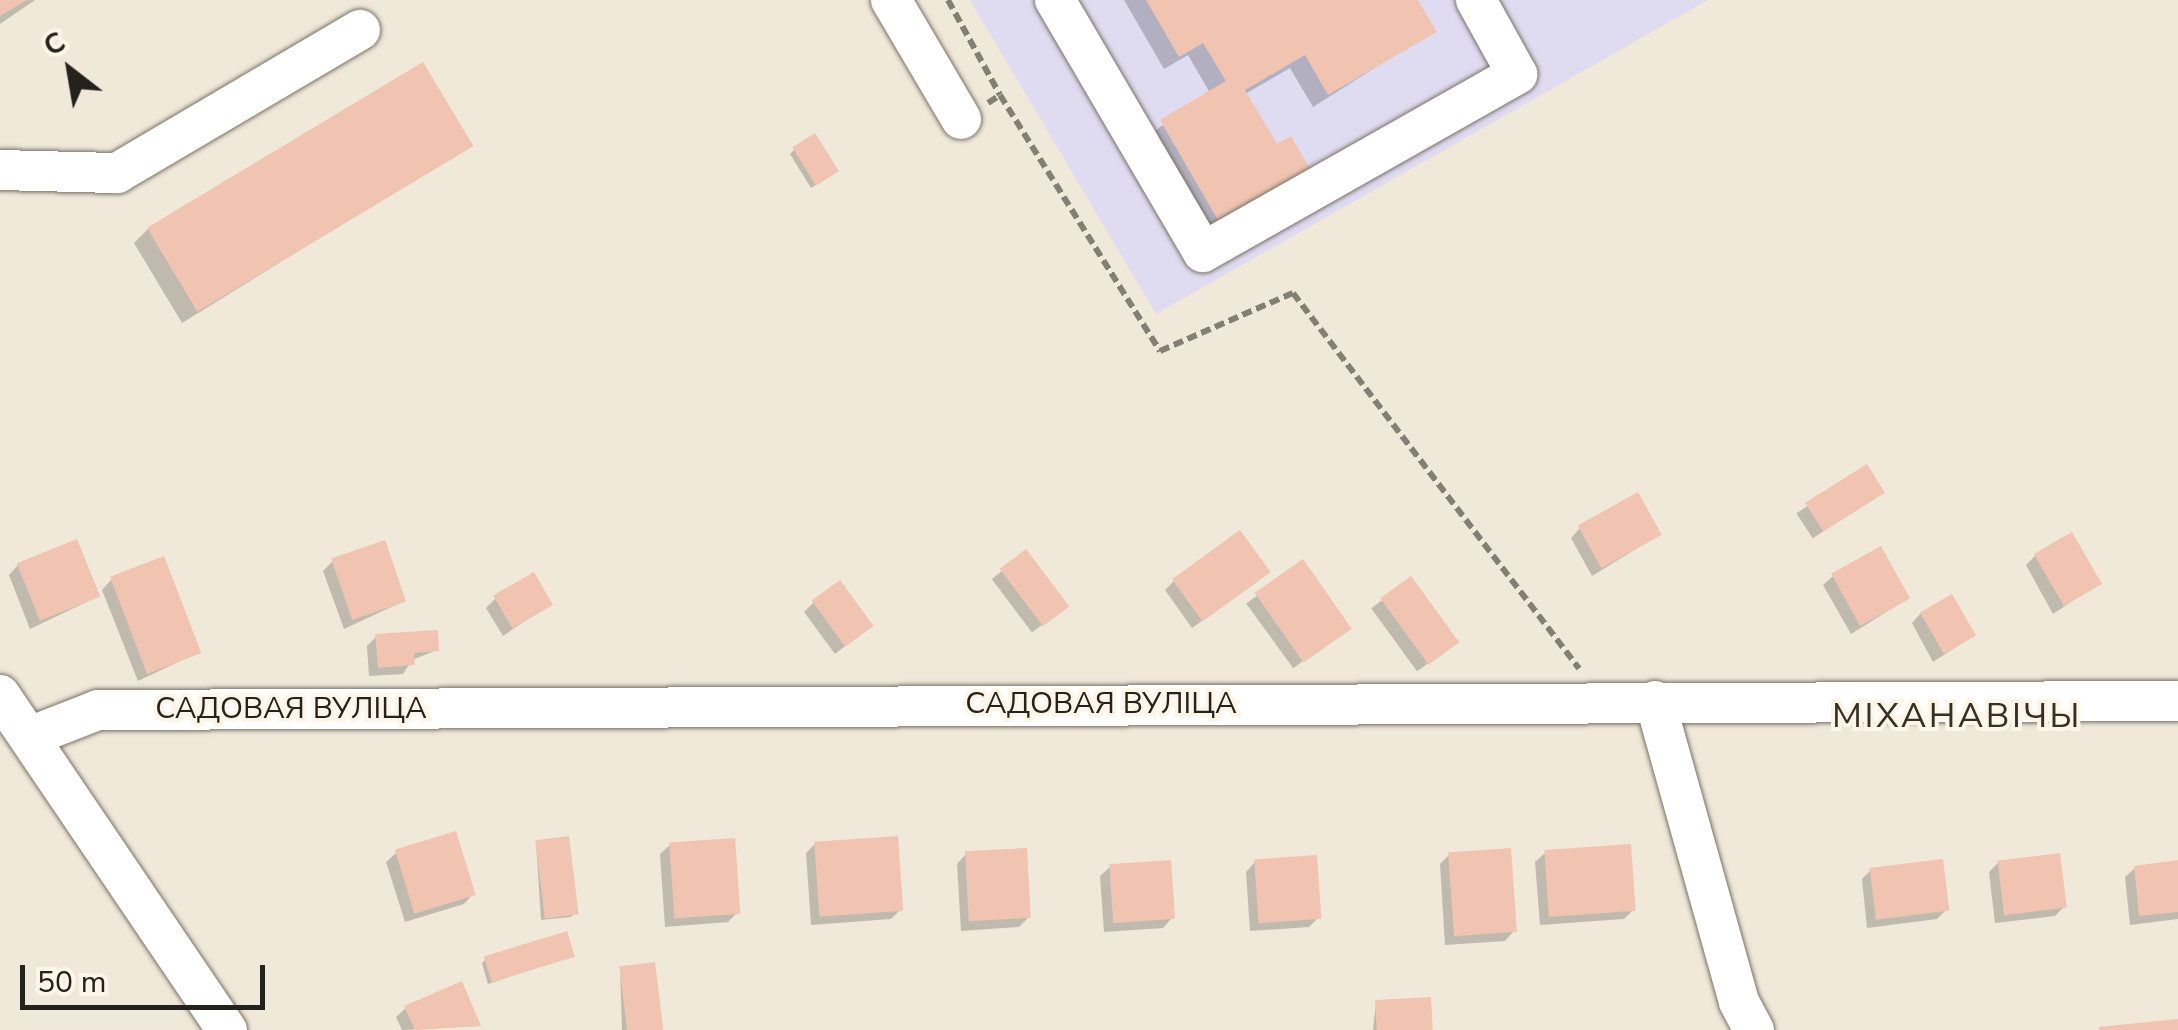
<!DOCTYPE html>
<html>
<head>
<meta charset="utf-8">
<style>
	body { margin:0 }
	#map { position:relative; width:2178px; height:1030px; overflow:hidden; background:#f0e8d9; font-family:"Nunito Sans",sans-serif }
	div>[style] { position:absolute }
	.education>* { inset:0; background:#dfdbf1 }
	.shadow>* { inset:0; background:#0003; transform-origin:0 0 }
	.building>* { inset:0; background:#f0c4b1; transform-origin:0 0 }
	.path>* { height:6px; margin-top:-3px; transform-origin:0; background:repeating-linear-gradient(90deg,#847f75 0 10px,transparent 0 15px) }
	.roads { filter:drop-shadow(0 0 2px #7a7266) drop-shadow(0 0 2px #7a7266) }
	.minor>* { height:40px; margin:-20px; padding:0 20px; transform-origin:20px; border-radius:20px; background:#fff }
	span { translate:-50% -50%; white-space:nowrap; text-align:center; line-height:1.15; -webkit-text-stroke:8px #fdf5e7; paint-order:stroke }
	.street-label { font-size:30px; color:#25221d }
	.quarter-label { font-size:35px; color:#362f24; letter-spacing:2.5px }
	.north { position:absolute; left:20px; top:20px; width:100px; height:100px; -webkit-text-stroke:8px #fdf5e7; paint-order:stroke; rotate:329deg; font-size:28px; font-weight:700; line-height:40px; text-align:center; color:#25221d }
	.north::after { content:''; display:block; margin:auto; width:35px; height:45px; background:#25221d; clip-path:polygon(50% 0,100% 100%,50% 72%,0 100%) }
	.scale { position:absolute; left:20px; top:965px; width:245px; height:45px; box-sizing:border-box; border:5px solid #25221d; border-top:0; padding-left:12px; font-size:30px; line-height:35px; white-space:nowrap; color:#25221d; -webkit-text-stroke:8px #fdf5e7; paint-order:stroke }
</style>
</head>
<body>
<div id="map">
	<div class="education">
		<div style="clip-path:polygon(970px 0,1708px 0,1156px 314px)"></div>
	</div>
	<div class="shadow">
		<div style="clip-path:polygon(0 0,35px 0,0 24px)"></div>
		<div style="clip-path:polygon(1124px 0,1415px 0,1433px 31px,1313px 107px,1290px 68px,1245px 94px,1276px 148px,1207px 240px,1147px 136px,1210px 93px,1188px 55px,1164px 69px)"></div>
		<div style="clip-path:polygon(470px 145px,182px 323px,134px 243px,148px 229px)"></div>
		<div style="clip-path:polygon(794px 150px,832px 175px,811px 188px,790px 154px)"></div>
		<div style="left:1866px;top:468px;width:30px;height:83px;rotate:57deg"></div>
		<div style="clip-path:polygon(1580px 528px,1659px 535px,1592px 576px,1571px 538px)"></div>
		<div style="left:1026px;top:553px;width:67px;height:43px;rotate:53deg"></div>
		<div style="clip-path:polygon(2035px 556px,2098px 584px,2053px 614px,2026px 565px)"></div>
		<div style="clip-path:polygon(333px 561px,404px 601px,344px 629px,323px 571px)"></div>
		<div style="left:1302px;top:563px;width:80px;height:69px;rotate:54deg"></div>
		<div style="clip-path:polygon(18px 565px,97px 597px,30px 629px,9px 575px)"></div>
		<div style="clip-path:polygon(1833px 576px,1907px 599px,1851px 634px,1823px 585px)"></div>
		<div style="clip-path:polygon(111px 580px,199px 652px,138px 681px,102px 590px)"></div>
		<div style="left:1410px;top:580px;width:78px;height:48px;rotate:54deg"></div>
		<div style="clip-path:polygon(1174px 581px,1258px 581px,1192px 628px,1165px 590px)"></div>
		<div style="clip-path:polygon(496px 598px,550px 604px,503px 636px,486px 608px)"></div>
		<div style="clip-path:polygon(814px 602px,870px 626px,835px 654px,804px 612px)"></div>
		<div style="clip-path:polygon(1921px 613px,1973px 636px,1933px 662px,1912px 623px)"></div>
		<div style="clip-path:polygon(376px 637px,437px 650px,412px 660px,403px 674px,369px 676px,367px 646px)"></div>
		<div style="clip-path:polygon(536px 842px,575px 913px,571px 917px,541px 920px)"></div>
		<div style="clip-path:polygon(815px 844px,900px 910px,891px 919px,811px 925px,806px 853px)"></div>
		<div style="clip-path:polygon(670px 845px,737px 913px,728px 922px,665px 927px,660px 854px)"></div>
		<div style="clip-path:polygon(396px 853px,473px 894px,464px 904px,405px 922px,386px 862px)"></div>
		<div style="clip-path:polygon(1545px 853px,1633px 910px,1624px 919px,1540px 925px,1535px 862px)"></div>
		<div style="clip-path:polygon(966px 854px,1029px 917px,1019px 927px,961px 931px,957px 864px)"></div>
		<div style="clip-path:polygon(1449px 855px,1514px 931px,1505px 941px,1445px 945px,1440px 864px)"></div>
		<div style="clip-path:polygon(1255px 862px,1318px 918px,1309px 927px,1250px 931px,1246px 872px)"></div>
		<div style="clip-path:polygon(1999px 862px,2064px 907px,2055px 916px,1995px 923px,1989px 872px)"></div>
		<div style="clip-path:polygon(2178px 863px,2178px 919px,2130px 925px,2125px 877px,2135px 868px)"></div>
		<div style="clip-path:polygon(1110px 867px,1172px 918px,1163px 928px,1104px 932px,1100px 876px)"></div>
		<div style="clip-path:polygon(1871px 870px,1946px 910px,1937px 919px,1867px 928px,1862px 879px)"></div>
		<div style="clip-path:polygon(572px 956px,488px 984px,482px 963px,486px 959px)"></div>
		<div style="clip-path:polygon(620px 968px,660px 1030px,622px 1030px)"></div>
		<div style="clip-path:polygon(1376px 1002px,1430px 1030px,1373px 1030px)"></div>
		<div style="clip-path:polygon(406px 1008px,478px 1026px,402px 1030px,396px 1017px)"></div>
	</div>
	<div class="building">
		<div style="clip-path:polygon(0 0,27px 0,0 16px)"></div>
		<div style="clip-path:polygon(1146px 0,1418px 0,1437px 32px,1328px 95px,1305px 55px,1245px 90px,1277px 144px,1291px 136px,1313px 174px,1222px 227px,1160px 120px,1226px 81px,1203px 43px,1179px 57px)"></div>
		<div style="left:423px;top:62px;width:98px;height:322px;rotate:59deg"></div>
		<div style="left:815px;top:133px;width:45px;height:27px;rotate:58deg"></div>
		<div style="left:1867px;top:464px;width:34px;height:73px;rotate:58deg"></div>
		<div style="left:1638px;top:492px;width:49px;height:69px;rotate:61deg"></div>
		<div style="left:1240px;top:530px;width:52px;height:84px;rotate:54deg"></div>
		<div style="left:2072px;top:532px;width:60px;height:44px;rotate:60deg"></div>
		<div style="left:77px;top:539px;width:62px;height:65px;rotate:68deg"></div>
		<div style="left:385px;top:540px;width:65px;height:57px;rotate:71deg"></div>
		<div style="left:1881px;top:546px;width:60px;height:57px;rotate:61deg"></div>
		<div style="left:1026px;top:549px;width:72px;height:33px;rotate:53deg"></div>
		<div style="left:164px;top:556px;width:104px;height:58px;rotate:69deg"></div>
		<div style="left:1303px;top:559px;width:85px;height:59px;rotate:55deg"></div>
		<div style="left:534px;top:572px;width:38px;height:47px;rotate:60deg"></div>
		<div style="left:1411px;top:576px;width:82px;height:38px;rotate:54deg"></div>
		<div style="left:840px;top:580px;width:57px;height:35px;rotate:54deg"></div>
		<div style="left:1952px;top:594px;width:48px;height:37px;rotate:60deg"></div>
		<div style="clip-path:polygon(438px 630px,439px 651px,414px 653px,415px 665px,378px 668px,375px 634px)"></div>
		<div style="left:456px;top:831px;width:67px;height:64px;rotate:73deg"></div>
		<div style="left:569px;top:836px;width:79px;height:34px;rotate:83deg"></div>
		<div style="left:898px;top:836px;width:75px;height:84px;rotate:86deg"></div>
		<div style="left:735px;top:838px;width:76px;height:66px;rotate:86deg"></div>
		<div style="left:1631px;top:844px;width:67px;height:87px;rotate:86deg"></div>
		<div style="left:1027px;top:848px;width:70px;height:62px;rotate:87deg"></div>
		<div style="left:1511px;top:848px;width:84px;height:63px;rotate:86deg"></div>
		<div style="left:2060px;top:853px;width:55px;height:63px;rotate:83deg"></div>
		<div style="left:1317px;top:855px;width:64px;height:63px;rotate:86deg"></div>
		<div style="left:1943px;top:859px;width:52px;height:74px;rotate:83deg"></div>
		<div style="left:1171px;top:860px;width:59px;height:62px;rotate:86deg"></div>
		<div style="clip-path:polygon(2178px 860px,2178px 912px,2139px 916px,2134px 866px)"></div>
		<div style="left:567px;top:931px;width:27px;height:87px;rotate:73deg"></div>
		<div style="left:655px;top:962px;width:68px;height:36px;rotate:83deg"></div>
		<div style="clip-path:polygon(462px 981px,481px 1026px,415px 1030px,404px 1006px)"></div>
		<div style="left:1431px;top:997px;width:33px;height:56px;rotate:87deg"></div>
		<div style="clip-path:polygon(2178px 1019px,2178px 1030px,2099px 1030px,2099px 1027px)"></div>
	</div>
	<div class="path">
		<div style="left:948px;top:0;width:108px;rotate:61.3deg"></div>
		<div style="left:988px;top:103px;width:14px;rotate:-34deg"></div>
		<div style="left:1000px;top:95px;width:302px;rotate:58deg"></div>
		<div style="left:1160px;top:351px;width:145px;rotate:-23.6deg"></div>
		<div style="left:1293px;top:293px;width:472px;rotate:52.7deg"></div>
	</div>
	<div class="roads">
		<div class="minor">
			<div style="left:891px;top:0;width:138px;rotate:59.5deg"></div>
			<div style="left:1055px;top:0;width:292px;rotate:59.6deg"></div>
			<div style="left:1203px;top:252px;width:361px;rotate:-29.5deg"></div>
			<div style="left:1517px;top:74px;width:85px;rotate:-119deg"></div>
			<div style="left:0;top:170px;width:117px;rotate:1.5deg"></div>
			<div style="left:117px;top:173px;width:282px;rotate:-30.5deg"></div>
			<div style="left:0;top:695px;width:405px;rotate:55.9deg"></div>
			<div style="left:1655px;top:701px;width:313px;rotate:74.4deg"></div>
			<div style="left:1739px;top:1002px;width:32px;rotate:62deg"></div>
			<div style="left:29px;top:737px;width:74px;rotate:-21.4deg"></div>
			<div style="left:98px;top:710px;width:2080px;rotate:-0.25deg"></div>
		</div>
	</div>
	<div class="street-label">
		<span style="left:1101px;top:704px">САДОВАЯ ВУЛІЦА</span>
		<span style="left:291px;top:709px">САДОВАЯ ВУЛІЦА</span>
	</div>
	<div class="quarter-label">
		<span style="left:1957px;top:716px">МІХАНАВІЧЫ</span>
	</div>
	<div class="north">С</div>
	<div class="scale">50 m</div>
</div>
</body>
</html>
